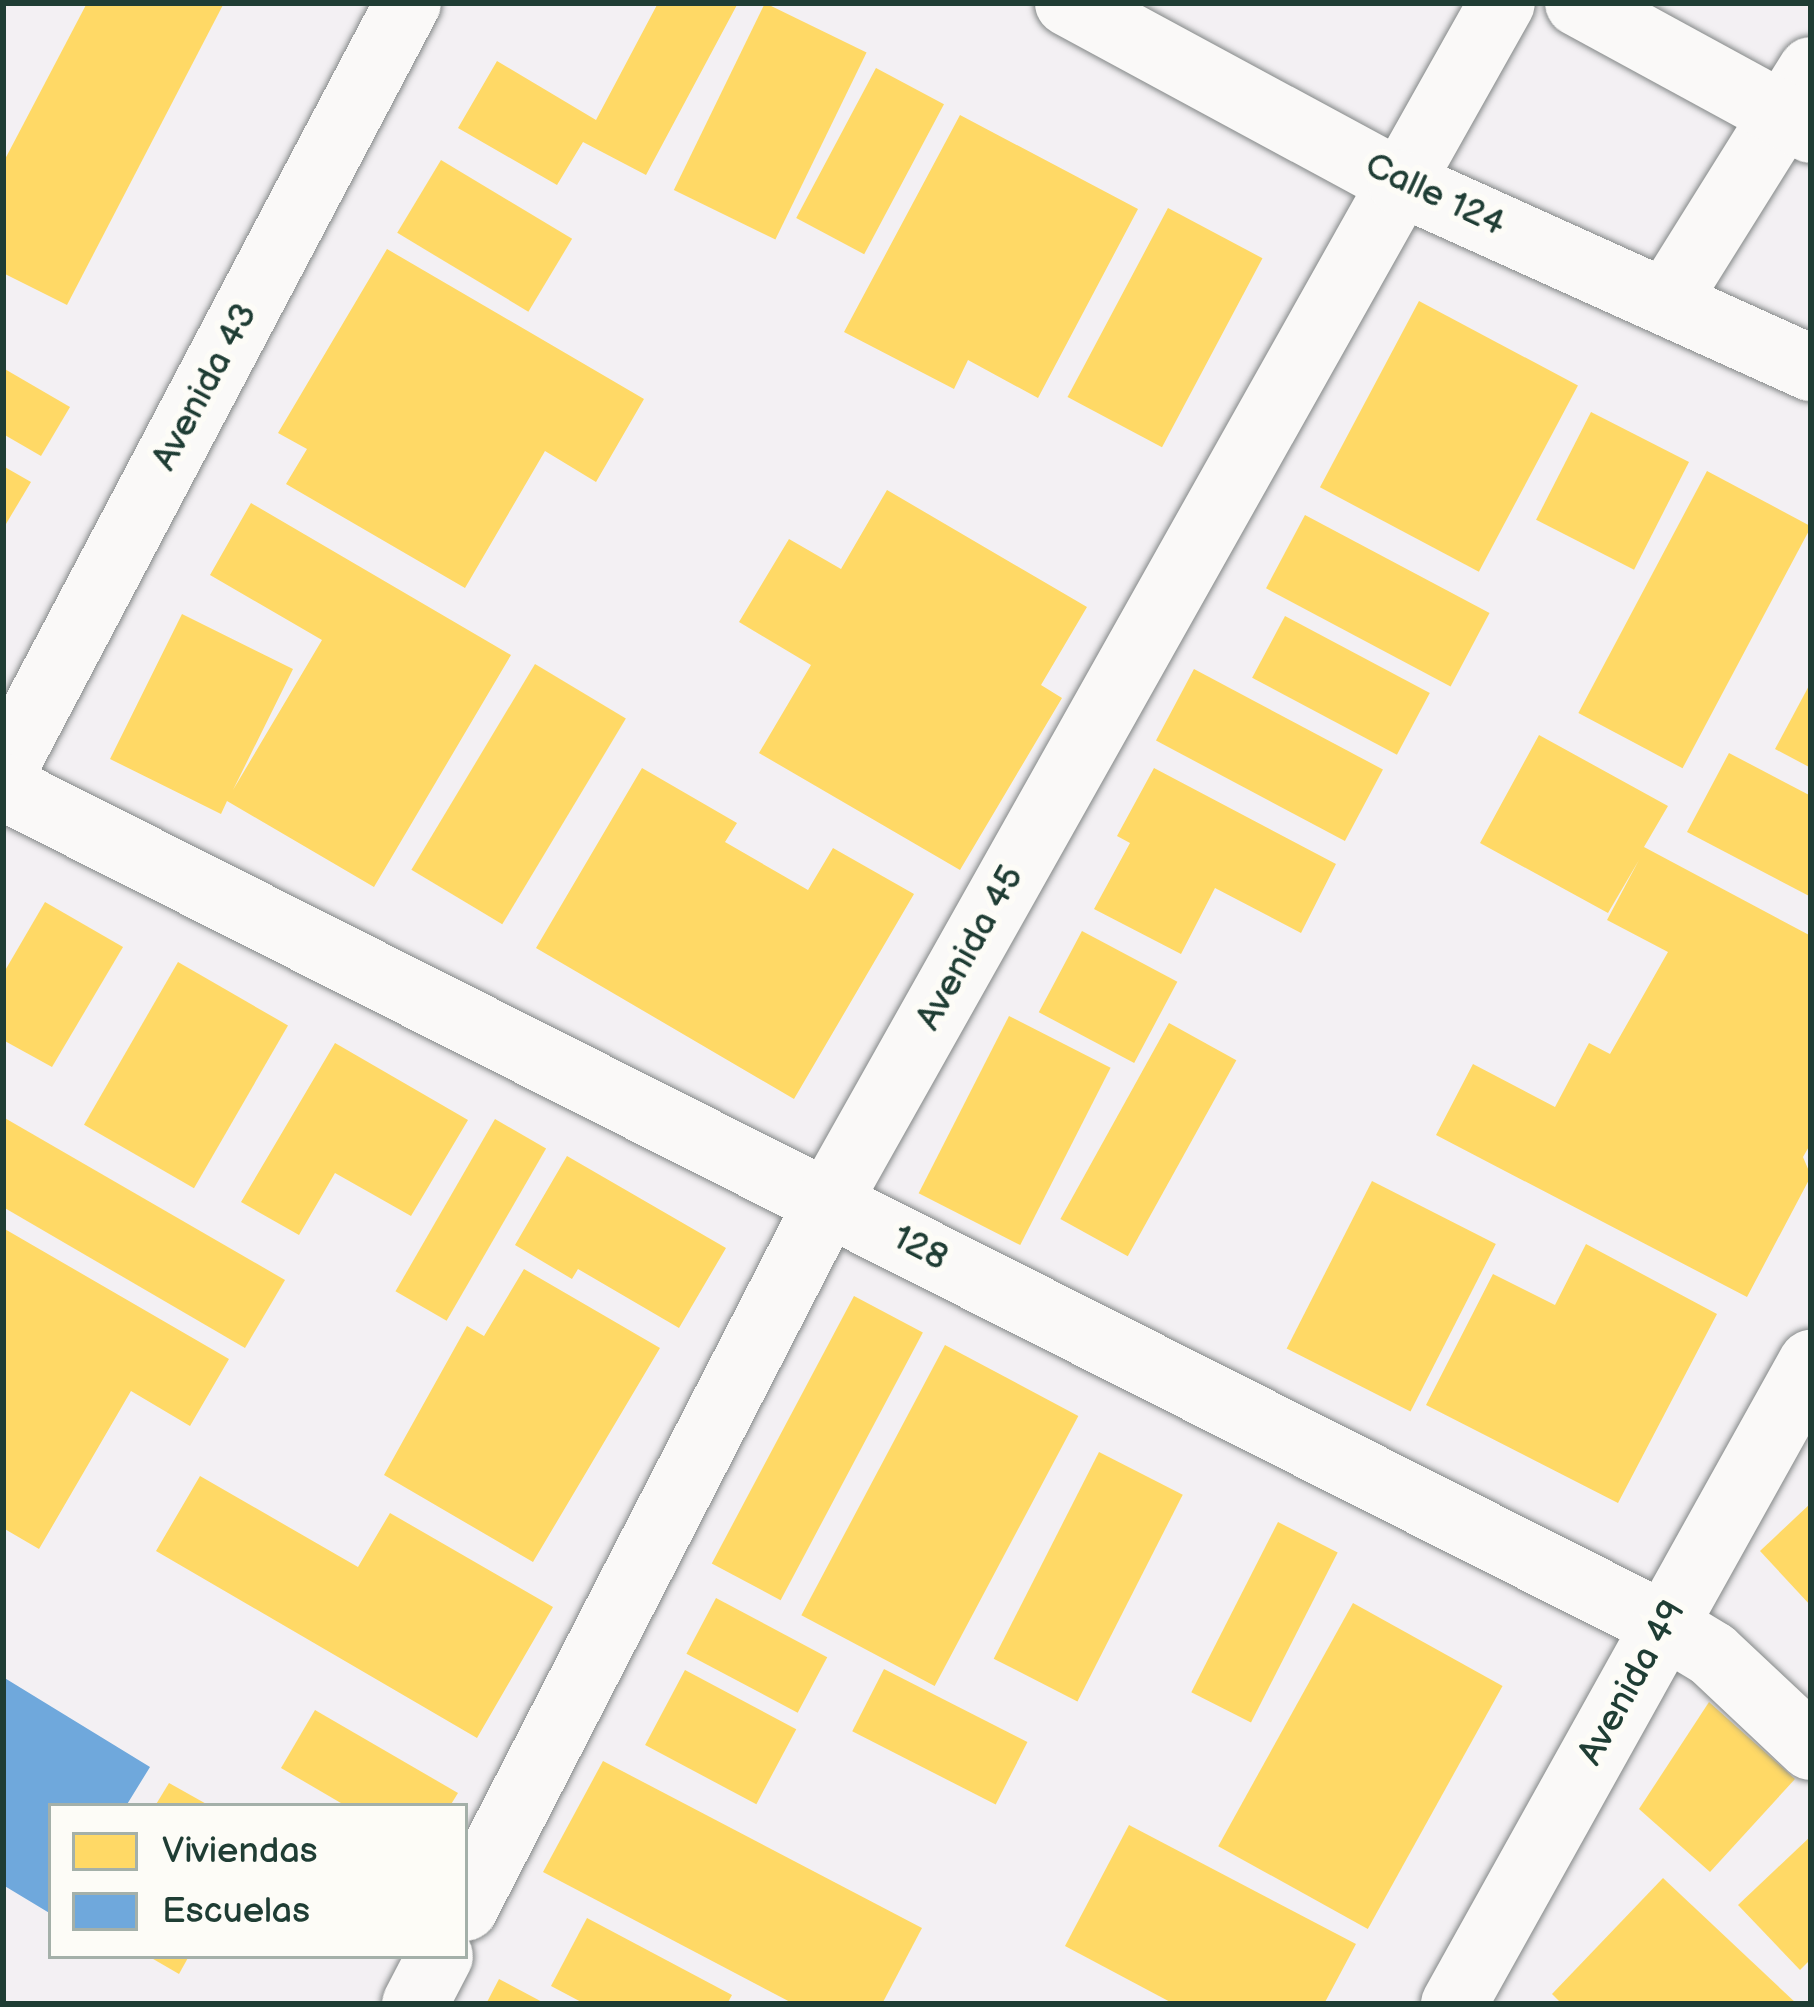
<!DOCTYPE html>
<html>
<head>
<meta charset="utf-8">
<style>
	body { margin:0 }
	#map { position:relative; width:1814px; height:2007px; overflow:hidden; background:#f3f0f3; font-family:"Balsamiq Sans",sans-serif }
	div>[style] { position:absolute }
	.homes>* { inset:0; background:#ffd966; transform-origin:0 0 }
	.schools>* { inset:0; background:#6fa8dc }
	.roads { filter:drop-shadow(0 0 3px #848888) drop-shadow(0 0 3px #848888) }
	.street>* { height:66px; margin:-33px; padding:0 33px; transform-origin:33px; border-radius:33px; background:#faf9f8 }
	.secondary>* { height:66px; margin:-33px; padding:0 33px; transform-origin:33px; border-radius:33px; background:#faf9f8 }
	span { translate:-50% -50%; white-space:nowrap; text-align:center; line-height:1.15; -webkit-text-stroke:12px #fdfcf7; paint-order:stroke }
	.street-label { font-size:36px; color:#1f3d34 }
	.frame { position:absolute; inset:0; border:6px solid #1f3d34; pointer-events:none }
	.legend { position:absolute; left:48px; top:1803px; width:420px; height:156px; box-sizing:border-box; background:#fdfcf7; border:3px solid #a4b0a9; margin:0; padding:15px 21px; list-style:none; font-size:36px; color:#1f3d34 }
	.legend li { display:flex; align-items:center; gap:24px; height:60px }
	.legend b { width:60px; border:3px solid #a4b0a9 }
</style>
</head>
<body>
<div id="map">
	<div class="homes">
		<div style="clip-path:polygon(87px 3px,224px 3px,67px 305px,3px 273px,3px 163px)"></div>
		<div style="clip-path:polygon(658px 3px,738px 3px,646px 175px,583px 142px,557px 185px,458px 128px,497px 61px,596px 120px)"></div>
		<div style="left:765px;top:3px;width:113px;height:208px;rotate:26deg"></div>
		<div style="left:876px;top:68px;width:77px;height:170px;rotate:28deg"></div>
		<div style="clip-path:polygon(960px 115px,1138px 209px,1038px 398px,968px 360px,954px 389px,844px 332px)"></div>
		<div style="left:441px;top:160px;width:153px;height:85px;rotate:31deg"></div>
		<div style="left:1168px;top:208px;width:107px;height:214px;rotate:28deg"></div>
		<div style="clip-path:polygon(387px 249px,644px 399px,596px 482px,545px 451px,465px 588px,286px 484px,307px 449px,278px 433px)"></div>
		<div style="left:1419px;top:301px;width:180px;height:211px;rotate:28deg"></div>
		<div style="clip-path:polygon(3px 368px,70px 407px,41px 456px,3px 434px)"></div>
		<div style="left:1591px;top:412px;width:110px;height:121px;rotate:27deg"></div>
		<div style="clip-path:polygon(3px 466px,31px 482px,3px 529px)"></div>
		<div style="left:1707px;top:471px;width:118px;height:274px;rotate:28deg"></div>
		<div style="clip-path:polygon(887px 490px,1087px 607px,1041px 685px,1062px 698px,960px 870px,759px 753px,811px 665px,739px 622px,789px 539px,841px 569px)"></div>
		<div style="clip-path:polygon(251px 503px,511px 655px,374px 887px,227px 801px,221px 814px,110px 759px,182px 614px,293px 669px,233px 790px,322px 640px,210px 575px)"></div>
		<div style="left:1305px;top:515px;width:209px;height:83px;rotate:28deg"></div>
		<div style="left:1285px;top:616px;width:164px;height:70px;rotate:28deg"></div>
		<div style="left:535px;top:664px;width:106px;height:240px;rotate:31deg"></div>
		<div style="left:1194px;top:669px;width:214px;height:81px;rotate:28deg"></div>
		<div style="clip-path:polygon(1811px 682px,1811px 768px,1775px 749px)"></div>
		<div style="clip-path:polygon(1539px 735px,1668px 806px,1644px 847px,1811px 936px,1811px 1143px,1803px 1157px,1811px 1176px,1747px 1297px,1436px 1135px,1473px 1064px,1555px 1107px,1589px 1043px,1610px 1054px,1668px 952px,1607px 920px,1639px 860px,1608px 913px,1480px 843px)"></div>
		<div style="clip-path:polygon(1729px 753px,1811px 796px,1811px 897px,1687px 832px)"></div>
		<div style="clip-path:polygon(642px 768px,737px 823px,725px 842px,808px 890px,833px 848px,914px 894px,794px 1099px,536px 948px)"></div>
		<div style="clip-path:polygon(1154px 768px,1336px 864px,1301px 933px,1215px 888px,1181px 954px,1094px 909px,1130px 843px,1117px 836px)"></div>
		<div style="clip-path:polygon(45px 902px,123px 947px,52px 1067px,3px 1040px,3px 974px)"></div>
		<div style="left:1082px;top:931px;width:108px;height:92px;rotate:28deg"></div>
		<div style="left:178px;top:962px;width:127px;height:188px;rotate:30deg"></div>
		<div style="left:1009px;top:1016px;width:114px;height:199px;rotate:27deg"></div>
		<div style="left:1169px;top:1023px;width:77px;height:224px;rotate:29deg"></div>
		<div style="clip-path:polygon(335px 1043px,468px 1120px,411px 1216px,335px 1173px,299px 1235px,241px 1202px)"></div>
		<div style="clip-path:polygon(3px 1117px,285px 1280px,245px 1348px,3px 1207px)"></div>
		<div style="left:495px;top:1119px;width:59px;height:199px;rotate:30deg"></div>
		<div style="clip-path:polygon(567px 1156px,726px 1248px,679px 1328px,578px 1269px,572px 1279px,515px 1245px)"></div>
		<div style="left:1372px;top:1181px;width:139px;height:188px;rotate:27deg"></div>
		<div style="clip-path:polygon(3px 1228px,229px 1359px,190px 1426px,131px 1391px,39px 1549px,3px 1528px)"></div>
		<div style="clip-path:polygon(1586px 1244px,1717px 1314px,1618px 1503px,1426px 1405px,1493px 1274px,1555px 1305px)"></div>
		<div style="clip-path:polygon(524px 1269px,660px 1348px,533px 1562px,384px 1475px,467px 1326px,484px 1336px)"></div>
		<div style="left:854px;top:1296px;width:78px;height:303px;rotate:28deg"></div>
		<div style="left:945px;top:1345px;width:151px;height:306px;rotate:28deg"></div>
		<div style="left:1099px;top:1452px;width:94px;height:232px;rotate:27deg"></div>
		<div style="clip-path:polygon(200px 1476px,358px 1567px,390px 1513px,553px 1607px,477px 1738px,156px 1551px)"></div>
		<div style="clip-path:polygon(1811px 1503px,1811px 1606px,1760px 1551px)"></div>
		<div style="left:1278px;top:1522px;width:67px;height:191px;rotate:27deg"></div>
		<div style="left:716px;top:1598px;width:126px;height:63px;rotate:28deg"></div>
		<div style="left:1353px;top:1603px;width:171px;height:278px;rotate:29deg"></div>
		<div style="left:884px;top:1669px;width:161px;height:70px;rotate:27deg"></div>
		<div style="left:685px;top:1670px;width:126px;height:85px;rotate:28deg"></div>
		<div style="clip-path:polygon(1709px 1702px,1795px 1779px,1710px 1872px,1639px 1809px)"></div>
		<div style="clip-path:polygon(315px 1710px,458px 1793px,450px 1806px,346px 1806px,281px 1768px)"></div>
		<div style="clip-path:polygon(603px 1761px,922px 1928px,882px 2004px,794px 2004px,543px 1872px)"></div>
		<div style="clip-path:polygon(169px 1783px,210px 1806px,155px 1806px)"></div>
		<div style="clip-path:polygon(1129px 1825px,1356px 1944px,1324px 2004px,1174px 2004px,1065px 1946px)"></div>
		<div style="clip-path:polygon(1811px 1836px,1811px 1959px,1800px 1970px,1738px 1905px)"></div>
		<div style="clip-path:polygon(1663px 1878px,1797px 2004px,1562px 2004px,1552px 1994px)"></div>
		<div style="clip-path:polygon(587px 1918px,732px 1995px,727px 2004px,585px 2004px,551px 1986px)"></div>
		<div style="clip-path:polygon(148px 1956px,189px 1956px,179px 1974px)"></div>
		<div style="clip-path:polygon(499px 1979px,546px 2004px,486px 2004px)"></div>
	</div>
	<div class="schools">
		<div style="clip-path:polygon(3px 1677px,150px 1767px,126px 1806px,51px 1806px,51px 1914px,3px 1885px)"></div>
	</div>
	<div class="roads">
		<div class="street">
			<div style="left:1668px;top:299px;width:270px;rotate:-58deg"></div>
			<div style="left:3px;top:771px;width:868px;rotate:-62.2deg"></div>
			<div style="left:3px;top:787px;width:1860px;rotate:26.77deg"></div>
			<div style="left:1664px;top:1625px;width:56px;rotate:31.1deg"></div>
			<div style="left:1712px;top:1654px;width:136px;rotate:43.2deg"></div>
			<div style="left:465px;top:1908px;width:794px;rotate:-62.79deg"></div>
			<div style="left:828px;top:1202px;width:1375px;rotate:-60.66deg"></div>
			<div style="left:415px;top:2004px;width:54px;rotate:-62.5deg"></div>
		</div>
		<div class="secondary">
			<div style="left:1068px;top:3px;width:379px;rotate:28.4deg"></div>
			<div style="left:1401px;top:183px;width:450px;rotate:24.3deg"></div>
			<div style="left:1578px;top:3px;width:265px;rotate:28.6deg"></div>
			<div style="left:1454px;top:2004px;width:734px;rotate:-60.88deg"></div>
		</div>
	</div>
	<div class="street-label">
		<span style="left:1435px;top:195px;rotate:25deg">Calle 124</span>
		<span style="left:205px;top:387px;rotate:-62deg">Avenida 43</span>
		<span style="left:970px;top:948px;rotate:-61deg">Avenida 45</span>
		<span style="left:920px;top:1248px;rotate:27deg">128</span>
		<span style="left:1632px;top:1683px;rotate:-61deg">Avenida 49</span>
	</div>
	<div class="frame"></div>
	<ul class="legend">
	<li><b style="height:33px;background:#ffd966"></b>Viviendas</li>
	<li><b style="height:33px;background:#6fa8dc"></b>Escuelas</li>
	</ul>
</div>
</body>
</html>
